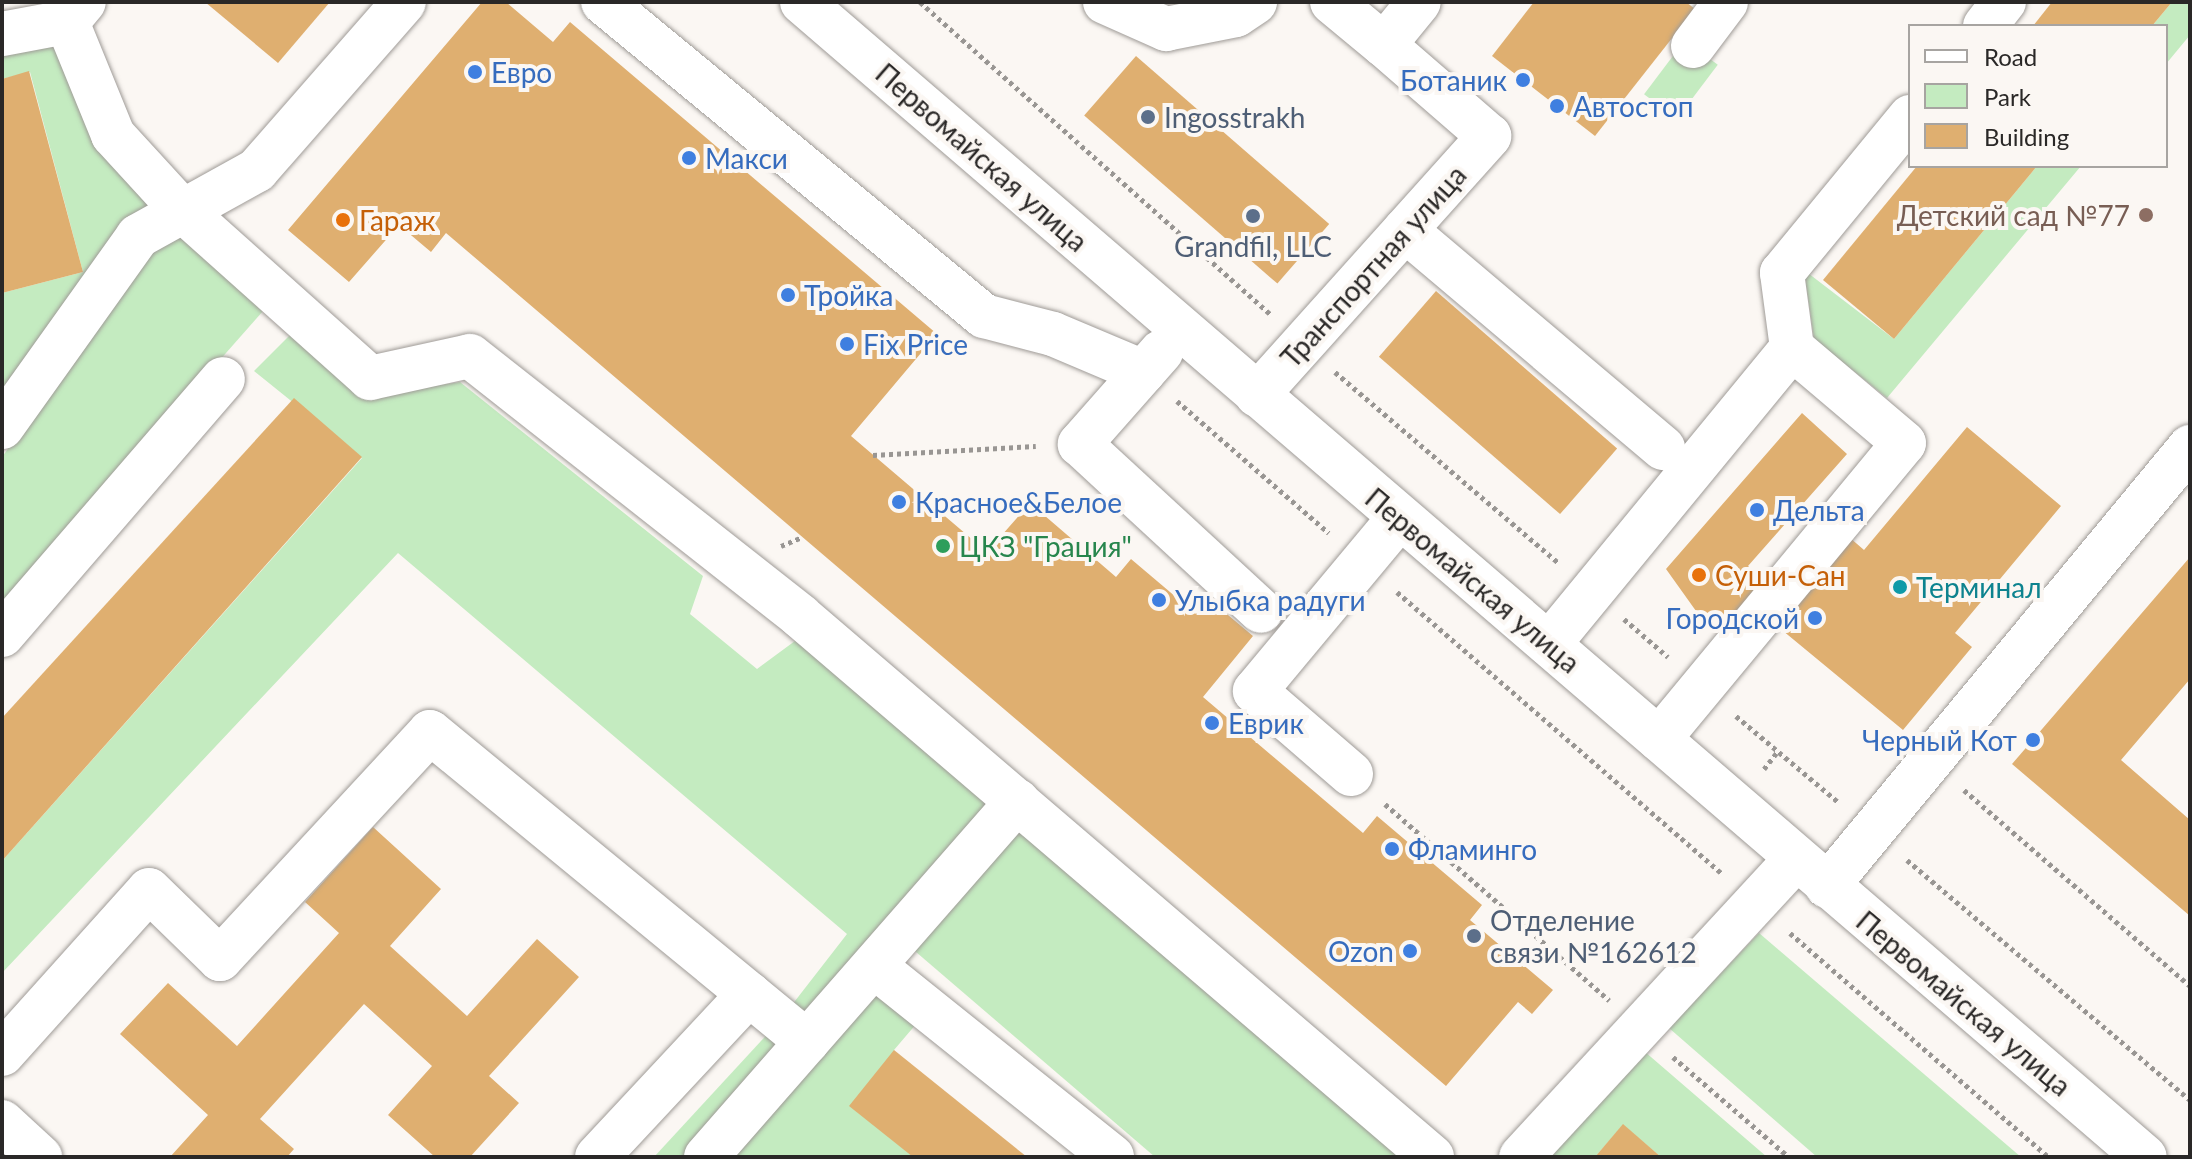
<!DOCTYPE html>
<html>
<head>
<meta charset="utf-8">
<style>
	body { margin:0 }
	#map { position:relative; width:2192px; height:1159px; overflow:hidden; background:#fbf7f3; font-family:Lato,sans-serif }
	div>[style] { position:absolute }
	.green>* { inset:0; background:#c4ebc0; transform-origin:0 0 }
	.building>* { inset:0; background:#dfaf70; transform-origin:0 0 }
	.path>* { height:5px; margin-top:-2.5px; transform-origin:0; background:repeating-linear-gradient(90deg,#999693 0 4px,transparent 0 8px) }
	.roads { filter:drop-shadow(0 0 2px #9f9b97) drop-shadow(0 0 2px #9f9b97) }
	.minor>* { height:44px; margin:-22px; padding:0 22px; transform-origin:22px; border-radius:22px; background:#fff }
	.dots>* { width:22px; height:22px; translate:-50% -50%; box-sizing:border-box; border:4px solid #fbf7f3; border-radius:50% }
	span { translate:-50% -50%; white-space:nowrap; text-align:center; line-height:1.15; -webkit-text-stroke:8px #fbf7f3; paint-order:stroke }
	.shop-label { font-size:28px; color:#366cbe }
	.left { translate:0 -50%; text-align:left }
	.right { translate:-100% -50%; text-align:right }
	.service-label { font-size:28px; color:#4e5e75 }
	.street-label { font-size:28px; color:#2a2827 }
	.education-label { font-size:28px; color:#785e54 }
	.food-label { font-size:28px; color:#c56008 }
	.leisure-label { font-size:28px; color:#27864d }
	.culture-label { font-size:28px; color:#0d838f }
	.frame { position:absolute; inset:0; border:4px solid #2a2827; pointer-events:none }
	.legend { position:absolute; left:1908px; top:24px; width:260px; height:144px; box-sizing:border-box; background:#fbf7f3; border:2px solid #a7a4a1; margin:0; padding:10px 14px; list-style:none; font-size:24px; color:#2a2827 }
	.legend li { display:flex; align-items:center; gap:16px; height:40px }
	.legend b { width:40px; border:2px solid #a7a4a1 }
</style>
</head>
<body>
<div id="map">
	<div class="green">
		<div style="clip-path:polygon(2172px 2px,2190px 2px,2190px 35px,2166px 64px,2166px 26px,2152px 26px)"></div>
		<div style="clip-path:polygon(56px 37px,155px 207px,2px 397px,2px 293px,83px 272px,30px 72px,2px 79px,2px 48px)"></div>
		<div style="left:1685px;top:40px;width:41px;height:68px;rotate:37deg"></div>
		<div style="clip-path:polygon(2037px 166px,2081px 166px,1887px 398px,1814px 339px,1804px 270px,1894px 339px)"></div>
		<div style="clip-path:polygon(177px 233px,263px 311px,2px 607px,2px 457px,153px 248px)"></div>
		<div style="clip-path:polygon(293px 332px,366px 396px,460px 382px,703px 576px,690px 614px,757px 669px,799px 638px,1008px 798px,808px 1026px,788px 1010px,847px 934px,398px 553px,2px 973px,2px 861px,362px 458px,254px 371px)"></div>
		<div style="clip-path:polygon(1020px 810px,1413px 1157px,1155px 1157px,909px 946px)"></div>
		<div style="clip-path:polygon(1759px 933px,2021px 1157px,1817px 1157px,1669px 1028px)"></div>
		<div style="clip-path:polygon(873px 986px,917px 1023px,894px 1050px,913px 1157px,728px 1157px)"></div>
		<div style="clip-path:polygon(774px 1027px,796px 1044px,693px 1157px,654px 1157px)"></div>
		<div style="clip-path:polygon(1644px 1051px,1767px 1157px,1661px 1157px,1623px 1125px,1595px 1157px,1542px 1157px)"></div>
	</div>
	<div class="building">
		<div style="clip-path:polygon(205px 2px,330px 2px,278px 63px)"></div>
		<div style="clip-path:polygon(482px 2px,506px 2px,553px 42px,570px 22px,937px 334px,851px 436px,987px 552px,1030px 503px,1116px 577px,1131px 559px,1196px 614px,1209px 599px,1253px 636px,1203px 697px,1363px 833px,1377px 816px,1482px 905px,1470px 920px,1553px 990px,1532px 1014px,1518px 1002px,1446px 1086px,446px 233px,431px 252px,399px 225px,349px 282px,288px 230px)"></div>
		<div style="clip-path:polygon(1534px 2px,1686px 2px,1695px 9px,1595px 136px,1492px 56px)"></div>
		<div style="clip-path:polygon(2052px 2px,2172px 2px,2152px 26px,2033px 26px)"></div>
		<div style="left:1136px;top:56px;width:256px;height:79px;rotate:41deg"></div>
		<div style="clip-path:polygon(29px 71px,83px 272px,2px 293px,2px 79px)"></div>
		<div style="clip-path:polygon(1917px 166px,2037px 166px,1894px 339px,1823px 280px)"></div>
		<div style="left:1436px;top:291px;width:240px;height:87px;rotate:41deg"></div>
		<div style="clip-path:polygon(294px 398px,362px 457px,2px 861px,2px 718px)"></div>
		<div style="clip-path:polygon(1802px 413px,1847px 454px,1748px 566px,1770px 586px,1735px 619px,1696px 611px,1666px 569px)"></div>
		<div style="clip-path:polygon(1967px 427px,2061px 506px,1955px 633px,1972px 647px,1903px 730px,1776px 625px,1849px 537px,1864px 550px)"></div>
		<div style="clip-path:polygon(2190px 557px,2190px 679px,2121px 760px,2190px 820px,2190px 916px,2012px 764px)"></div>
		<div style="clip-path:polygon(373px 827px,441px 889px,390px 946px,467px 1016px,537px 939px,579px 977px,489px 1076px,519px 1103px,470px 1157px,435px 1157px,388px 1115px,432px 1066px,364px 1004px,260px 1119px,294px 1149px,287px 1157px,170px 1157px,208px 1115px,120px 1034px,168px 983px,237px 1046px,339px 933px,305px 902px)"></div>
		<div style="clip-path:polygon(894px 1050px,1027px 1157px,913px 1157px,849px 1106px)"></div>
		<div style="clip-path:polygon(1623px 1124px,1661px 1157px,1595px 1157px)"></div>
	</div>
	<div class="path">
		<div style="left:920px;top:2px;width:470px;rotate:41.7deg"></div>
		<div style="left:1335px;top:372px;width:294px;rotate:40.5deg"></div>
		<div style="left:1177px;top:401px;width:201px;rotate:41deg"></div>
		<div style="left:873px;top:455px;width:163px;rotate:-3.2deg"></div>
		<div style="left:781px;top:546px;width:23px;rotate:-23deg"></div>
		<div style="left:1397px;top:592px;width:430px;rotate:40.9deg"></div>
		<div style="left:1624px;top:619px;width:58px;rotate:40.8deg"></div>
		<div style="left:1736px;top:716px;width:133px;rotate:40.1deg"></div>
		<div style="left:1764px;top:769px;width:23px;rotate:-52deg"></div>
		<div style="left:1964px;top:790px;width:299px;rotate:40.9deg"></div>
		<div style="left:1385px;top:804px;width:298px;rotate:41.2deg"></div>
		<div style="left:1907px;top:860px;width:371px;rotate:40.3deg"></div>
		<div style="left:1790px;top:933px;width:342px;rotate:40.9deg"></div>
		<div style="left:1673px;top:1057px;width:153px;rotate:40.8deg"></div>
	</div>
	<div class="roads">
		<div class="minor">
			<div style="left:603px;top:2px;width:494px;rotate:39.5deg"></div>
			<div style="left:984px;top:316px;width:71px;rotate:14.6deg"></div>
			<div style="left:1053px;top:334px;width:98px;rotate:22.9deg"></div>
			<div style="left:802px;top:2px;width:1771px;rotate:40.7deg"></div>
			<div style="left:1105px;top:2px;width:67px;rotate:23.9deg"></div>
			<div style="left:1166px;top:29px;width:71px;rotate:-11.3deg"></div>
			<div style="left:1236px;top:15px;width:23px;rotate:-34deg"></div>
			<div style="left:1332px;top:2px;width:67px;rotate:39.6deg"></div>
			<div style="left:67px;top:22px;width:122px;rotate:67.8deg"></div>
			<div style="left:113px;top:135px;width:99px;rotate:47.5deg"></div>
			<div style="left:180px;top:208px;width:255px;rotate:41.8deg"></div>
			<div style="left:370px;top:378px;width:102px;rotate:-12.4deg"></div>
			<div style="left:470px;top:356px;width:420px;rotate:38.2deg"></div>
			<div style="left:800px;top:616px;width:832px;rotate:40.56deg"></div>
			<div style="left:1985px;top:26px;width:31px;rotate:-52deg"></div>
			<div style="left:2px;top:34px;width:66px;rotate:-10.5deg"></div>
			<div style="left:67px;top:22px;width:26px;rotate:-50deg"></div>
			<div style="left:1693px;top:46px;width:55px;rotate:-53.1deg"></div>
			<div style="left:1405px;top:230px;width:338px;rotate:40.2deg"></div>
			<div style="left:1161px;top:352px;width:123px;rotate:131.4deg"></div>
			<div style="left:1080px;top:444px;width:246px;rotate:42.7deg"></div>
			<div style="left:1257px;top:395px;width:348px;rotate:-48.1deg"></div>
			<div style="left:1489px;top:136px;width:139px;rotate:-139.1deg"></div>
			<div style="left:1384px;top:45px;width:55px;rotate:-50.9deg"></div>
			<div style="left:2px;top:427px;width:234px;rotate:-54.5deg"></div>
			<div style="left:138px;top:236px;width:136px;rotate:-29deg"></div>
			<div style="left:257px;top:170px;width:223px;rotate:-48.8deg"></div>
			<div style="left:2px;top:635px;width:338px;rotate:-49.2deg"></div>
			<div style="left:1549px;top:644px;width:383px;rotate:-50.6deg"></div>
			<div style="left:1792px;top:348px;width:76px;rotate:-97.6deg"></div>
			<div style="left:1782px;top:273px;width:202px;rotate:-50.6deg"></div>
			<div style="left:1659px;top:739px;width:384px;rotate:-50.4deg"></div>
			<div style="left:1904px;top:443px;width:147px;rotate:-139.7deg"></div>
			<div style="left:1351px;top:774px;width:127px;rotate:-139.2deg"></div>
			<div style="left:1255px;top:691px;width:225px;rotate:-50.2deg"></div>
			<div style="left:1827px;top:886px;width:570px;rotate:-50.41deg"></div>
			<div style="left:874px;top:966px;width:305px;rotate:38.7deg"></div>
			<div style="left:2px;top:1054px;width:220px;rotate:-48.1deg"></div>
			<div style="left:149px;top:890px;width:99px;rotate:44.2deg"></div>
			<div style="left:220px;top:959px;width:309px;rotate:-47.2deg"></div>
			<div style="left:430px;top:732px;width:488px;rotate:39.4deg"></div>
			<div style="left:2px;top:1122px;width:52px;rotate:42.6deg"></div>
			<div style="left:597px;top:1157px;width:223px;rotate:-47deg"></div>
			<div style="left:706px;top:1157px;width:473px;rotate:-48.8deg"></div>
			<div style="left:1521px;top:1157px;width:405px;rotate:-47.3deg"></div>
		</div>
	</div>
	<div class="dots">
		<div style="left:475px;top:72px;background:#3f7fe0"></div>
		<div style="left:1523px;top:80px;background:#3f7fe0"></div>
		<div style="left:1557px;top:106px;background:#3f7fe0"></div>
		<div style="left:1148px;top:117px;background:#5c6f8a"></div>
		<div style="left:689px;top:158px;background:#3f7fe0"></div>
		<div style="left:2146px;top:215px;background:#8d6e63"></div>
		<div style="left:1253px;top:216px;background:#5c6f8a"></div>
		<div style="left:343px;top:220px;background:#e8710a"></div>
		<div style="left:788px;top:295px;background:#3f7fe0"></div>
		<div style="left:847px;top:344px;background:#3f7fe0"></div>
		<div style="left:899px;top:502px;background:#3f7fe0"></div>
		<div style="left:1757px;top:510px;background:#3f7fe0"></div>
		<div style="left:943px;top:546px;background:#2e9e5b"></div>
		<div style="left:1699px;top:575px;background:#e8710a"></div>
		<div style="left:1900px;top:587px;background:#0f9aa8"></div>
		<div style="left:1159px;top:600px;background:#3f7fe0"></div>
		<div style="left:1815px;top:618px;background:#3f7fe0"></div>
		<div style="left:1212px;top:723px;background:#3f7fe0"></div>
		<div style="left:2033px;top:740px;background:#3f7fe0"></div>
		<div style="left:1392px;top:849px;background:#3f7fe0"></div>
		<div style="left:1474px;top:936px;background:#5c6f8a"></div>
		<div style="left:1410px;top:951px;background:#3f7fe0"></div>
	</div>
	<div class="shop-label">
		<span class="left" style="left:491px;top:72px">Евро</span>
		<span class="right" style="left:1507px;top:80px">Ботаник</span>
		<span class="left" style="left:1573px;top:106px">Автостоп</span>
		<span class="left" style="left:705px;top:158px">Макси</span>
		<span class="left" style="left:804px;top:295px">Тройка</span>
		<span class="left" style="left:863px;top:344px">Fix Price</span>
		<span class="left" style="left:915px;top:502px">Красное&amp;Белое</span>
		<span class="left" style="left:1773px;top:510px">Дельта</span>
		<span class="left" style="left:1175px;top:600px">Улыбка радуги</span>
		<span class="right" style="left:1799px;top:618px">Городской</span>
		<span class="left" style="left:1228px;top:723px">Еврик</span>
		<span class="right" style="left:2017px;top:740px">Черный Кот</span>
		<span class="left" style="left:1408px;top:849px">Фламинго</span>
		<span class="right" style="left:1394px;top:951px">Ozon</span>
	</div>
	<div class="service-label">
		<span class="left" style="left:1164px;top:117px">Ingosstrakh</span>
		<span style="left:1253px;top:246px">Grandfil, LLC</span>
		<span class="left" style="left:1490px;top:936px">Отделение<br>связи №162612</span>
	</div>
	<div class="street-label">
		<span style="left:982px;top:157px;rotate:41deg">Первомайская улица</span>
		<span style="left:1373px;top:266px;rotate:-48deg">Транспортная улица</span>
		<span style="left:1473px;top:580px;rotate:40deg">Первомайская улица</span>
		<span style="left:1964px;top:1003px;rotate:40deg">Первомайская улица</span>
	</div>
	<div class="education-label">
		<span class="right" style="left:2130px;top:215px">Детский сад №77</span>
	</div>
	<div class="food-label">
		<span class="left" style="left:359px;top:220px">Гараж</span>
		<span class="left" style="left:1715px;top:575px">Суши-Сан</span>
	</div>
	<div class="leisure-label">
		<span class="left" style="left:959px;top:546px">ЦКЗ "Грация"</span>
	</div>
	<div class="culture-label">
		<span class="left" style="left:1916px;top:587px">Терминал</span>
	</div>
	<div class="frame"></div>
	<ul class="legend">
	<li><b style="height:10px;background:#fff"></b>Road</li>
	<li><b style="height:22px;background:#c4ebc0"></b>Park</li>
	<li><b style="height:22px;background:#dfaf70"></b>Building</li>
	</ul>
</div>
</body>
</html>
